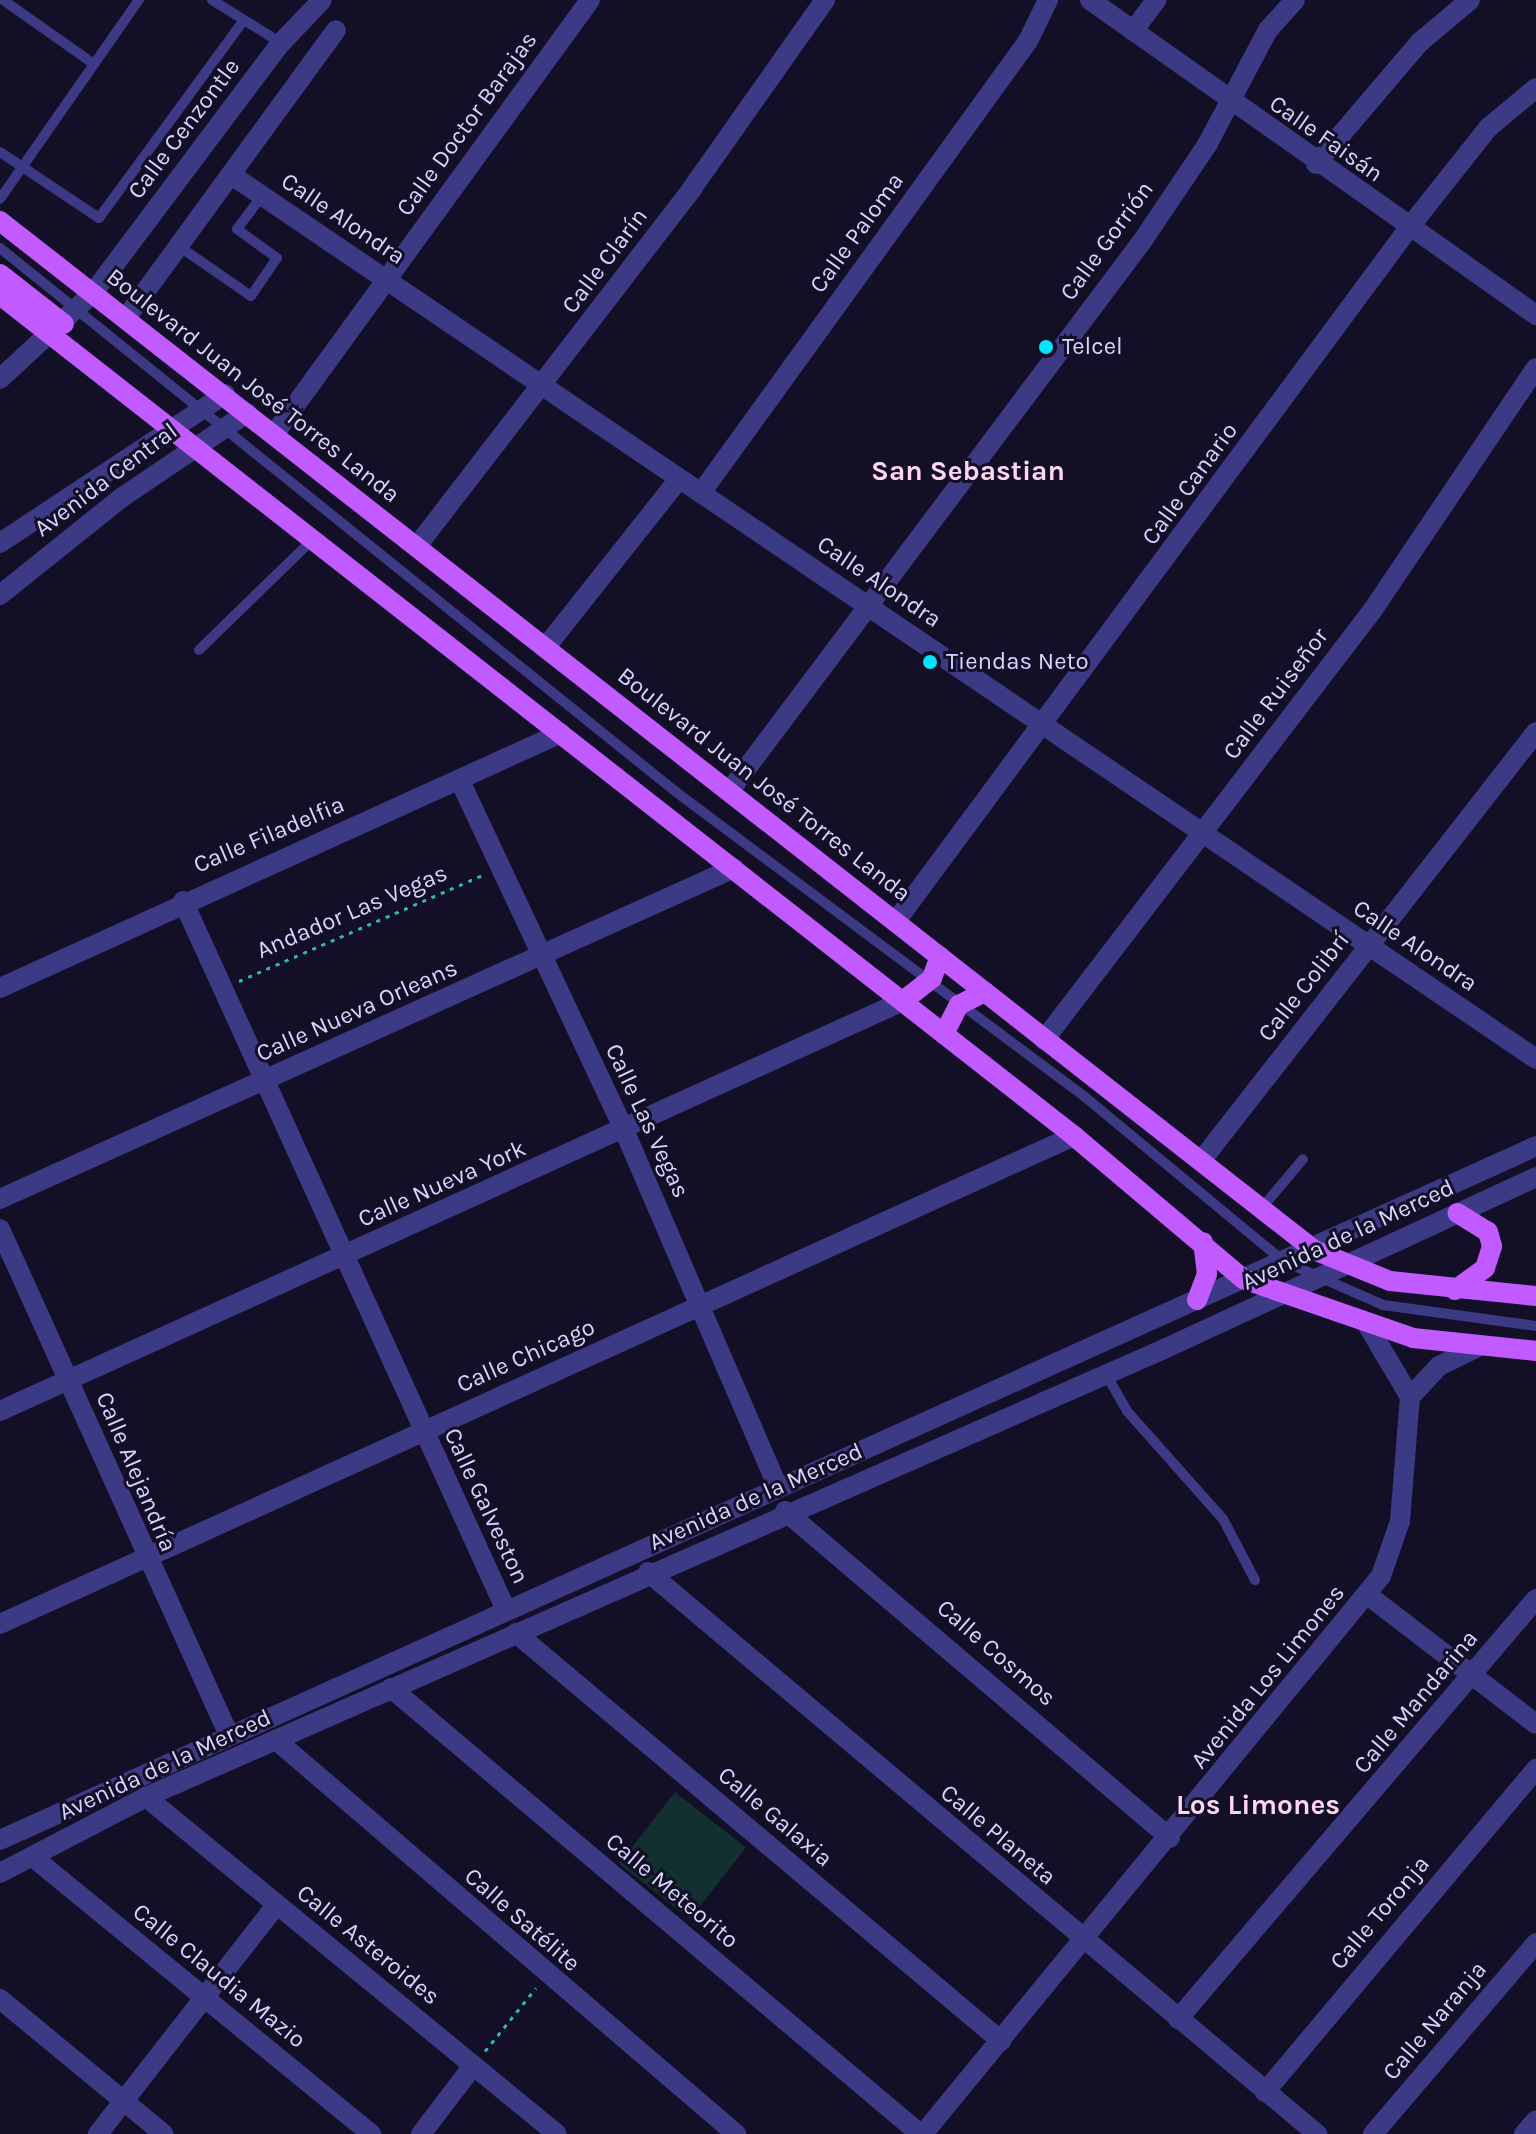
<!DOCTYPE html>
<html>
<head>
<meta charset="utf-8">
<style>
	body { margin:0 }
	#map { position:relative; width:1536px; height:2134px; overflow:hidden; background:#130f26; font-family:Karla,sans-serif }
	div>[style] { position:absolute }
	.green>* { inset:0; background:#12302f; transform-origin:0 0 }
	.path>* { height:3px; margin-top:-1.5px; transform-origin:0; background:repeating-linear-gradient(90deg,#2fb8b0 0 4px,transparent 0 10px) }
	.service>* { height:10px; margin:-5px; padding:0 5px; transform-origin:5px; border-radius:5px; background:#3d3a85 }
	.minor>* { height:20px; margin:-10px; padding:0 10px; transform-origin:10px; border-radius:10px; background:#3d3a85 }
	.tertiary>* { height:20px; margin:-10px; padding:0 10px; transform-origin:10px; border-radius:10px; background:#3d3a85 }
	.primary>* { height:20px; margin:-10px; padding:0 10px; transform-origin:10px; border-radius:10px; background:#c25bff }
	.dots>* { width:22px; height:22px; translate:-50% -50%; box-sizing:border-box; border:4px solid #130f26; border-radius:50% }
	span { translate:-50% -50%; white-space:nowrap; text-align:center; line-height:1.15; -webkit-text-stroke:6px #130f26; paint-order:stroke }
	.street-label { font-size:24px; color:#d9d4ff }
	.poi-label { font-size:24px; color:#d9d4ff }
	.left { translate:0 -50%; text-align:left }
	.quarter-label { font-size:28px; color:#ffd6f0; font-weight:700 }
</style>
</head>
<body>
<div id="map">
	<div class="green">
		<div style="left:675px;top:1792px;width:90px;height:91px;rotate:38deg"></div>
	</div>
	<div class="path">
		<div style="left:239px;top:981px;width:268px;rotate:-23.5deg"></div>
		<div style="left:485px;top:2051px;width:81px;rotate:-51deg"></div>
	</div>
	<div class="service">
		<div style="left:3px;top:0;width:111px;rotate:35.1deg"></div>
		<div style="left:212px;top:0;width:81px;rotate:31.9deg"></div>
		<div style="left:0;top:152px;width:119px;rotate:33.7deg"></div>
		<div style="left:99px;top:218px;width:244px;rotate:-53.8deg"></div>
		<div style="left:0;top:199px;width:243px;rotate:-55.1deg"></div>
		<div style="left:180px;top:247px;width:86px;rotate:34.6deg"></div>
		<div style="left:251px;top:296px;width:46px;rotate:-55.6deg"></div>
		<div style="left:277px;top:258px;width:49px;rotate:-144.1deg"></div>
		<div style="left:237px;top:229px;width:41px;rotate:-52.9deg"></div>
		<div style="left:0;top:248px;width:868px;rotate:38.82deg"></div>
		<div style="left:676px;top:792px;width:510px;rotate:36.71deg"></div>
		<div style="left:1085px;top:1097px;width:257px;rotate:39.6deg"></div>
		<div style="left:1283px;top:1261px;width:109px;rotate:23.7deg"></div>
		<div style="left:1383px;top:1305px;width:154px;rotate:7.8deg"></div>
		<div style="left:199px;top:650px;width:161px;rotate:-44.2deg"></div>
		<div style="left:1261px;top:1209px;width:65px;rotate:-50deg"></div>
		<div style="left:1106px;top:1374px;width:43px;rotate:60.4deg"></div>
		<div style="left:1127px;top:1411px;width:144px;rotate:48.4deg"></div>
		<div style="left:1223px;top:1519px;width:69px;rotate:62.3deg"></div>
	</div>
	<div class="minor">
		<div style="left:1090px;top:0;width:546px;rotate:35.23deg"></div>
		<div style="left:1133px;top:31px;width:39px;rotate:-53deg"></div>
		<div style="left:1316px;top:164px;width:160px;rotate:-49.6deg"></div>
		<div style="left:1420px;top:42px;width:65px;rotate:-40deg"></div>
		<div style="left:233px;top:176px;width:1574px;rotate:34.12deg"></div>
		<div style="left:126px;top:318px;width:356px;rotate:-53.9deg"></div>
		<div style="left:0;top:379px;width:127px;rotate:-42.8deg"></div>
		<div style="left:93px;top:293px;width:313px;rotate:-53.1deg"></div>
		<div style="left:281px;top:43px;width:59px;rotate:-46.4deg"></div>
		<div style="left:275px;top:433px;width:535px;rotate:-53.96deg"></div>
		<div style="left:701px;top:493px;width:558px;rotate:-54.12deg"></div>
		<div style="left:1028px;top:41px;width:46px;rotate:-64deg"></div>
		<div style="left:417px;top:546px;width:453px;rotate:-52.4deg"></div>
		<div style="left:693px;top:187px;width:229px;rotate:-54.8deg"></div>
		<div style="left:545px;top:648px;width:216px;rotate:-51.6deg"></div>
		<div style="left:460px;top:781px;width:386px;rotate:64.8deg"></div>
		<div style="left:624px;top:1130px;width:389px;rotate:66.7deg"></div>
		<div style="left:731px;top:789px;width:686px;rotate:-53.11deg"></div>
		<div style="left:1143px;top:240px;width:115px;rotate:-56deg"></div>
		<div style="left:1207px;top:145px;width:130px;rotate:-62.1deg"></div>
		<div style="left:1268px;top:30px;width:40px;rotate:-48deg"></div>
		<div style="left:183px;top:901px;width:777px;rotate:65.51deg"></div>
		<div style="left:896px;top:921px;width:861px;rotate:-53.5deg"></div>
		<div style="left:1408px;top:229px;width:129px;rotate:-51.6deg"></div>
		<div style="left:1488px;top:128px;width:62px;rotate:-39.8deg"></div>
		<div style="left:0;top:988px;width:616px;rotate:-24.44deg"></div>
		<div style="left:1044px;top:1040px;width:540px;rotate:-52.6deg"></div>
		<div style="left:1372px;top:611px;width:293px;rotate:-56deg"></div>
		<div style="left:1201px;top:1161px;width:544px;rotate:-52.01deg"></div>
		<div style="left:0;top:1199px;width:805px;rotate:-24.27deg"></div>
		<div style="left:0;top:1229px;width:553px;rotate:65.66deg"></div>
		<div style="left:0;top:1411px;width:992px;rotate:-24.42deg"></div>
		<div style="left:785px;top:1511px;width:505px;rotate:40.34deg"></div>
		<div style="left:648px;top:1572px;width:874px;rotate:40.03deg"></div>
		<div style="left:1369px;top:1596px;width:210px;rotate:37.5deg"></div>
		<div style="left:0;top:1624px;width:1180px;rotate:-24.44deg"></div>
		<div style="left:516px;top:1633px;width:634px;rotate:40.07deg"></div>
		<div style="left:391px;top:1688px;width:692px;rotate:40.13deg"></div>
		<div style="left:276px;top:1740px;width:606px;rotate:40.58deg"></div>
		<div style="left:34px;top:1858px;width:436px;rotate:39.3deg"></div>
		<div style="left:0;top:1999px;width:212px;rotate:39.5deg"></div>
		<div style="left:1178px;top:2019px;width:552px;rotate:-49.56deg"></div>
		<div style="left:1265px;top:2092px;width:422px;rotate:-50deg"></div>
		<div style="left:98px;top:2134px;width:291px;rotate:-52.1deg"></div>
		<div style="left:421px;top:2134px;width:86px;rotate:-52.6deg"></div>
		<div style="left:1373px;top:2134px;width:251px;rotate:-49.5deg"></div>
		<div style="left:1524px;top:2134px;width:18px;rotate:-49deg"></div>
	</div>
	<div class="tertiary">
		<div style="left:0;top:543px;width:270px;rotate:-33.5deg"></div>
		<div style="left:0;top:595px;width:155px;rotate:-38.7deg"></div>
		<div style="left:121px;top:498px;width:152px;rotate:-34deg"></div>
		<div style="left:1410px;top:1397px;width:42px;rotate:-46.9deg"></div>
		<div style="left:1439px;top:1366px;width:46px;rotate:-26deg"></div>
		<div style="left:146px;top:1797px;width:531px;rotate:39.35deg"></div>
		<div style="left:0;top:1840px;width:1686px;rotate:-24.31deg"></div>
		<div style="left:0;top:1873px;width:165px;rotate:-27.5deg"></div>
		<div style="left:146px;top:1797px;width:1112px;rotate:-23.75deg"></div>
		<div style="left:1164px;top:1349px;width:410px;rotate:-24.8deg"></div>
		<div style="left:923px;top:2134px;width:722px;rotate:-50.62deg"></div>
		<div style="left:1381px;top:1576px;width:58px;rotate:-70.9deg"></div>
		<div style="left:1400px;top:1521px;width:124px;rotate:-85.4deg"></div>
		<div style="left:1410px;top:1397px;width:82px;rotate:-120.6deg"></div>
	</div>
	<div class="primary">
		<div style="left:0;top:221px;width:1669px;rotate:38.06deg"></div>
		<div style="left:1314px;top:1250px;width:82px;rotate:22.2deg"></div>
		<div style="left:1390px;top:1281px;width:147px;rotate:5.9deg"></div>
		<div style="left:0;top:274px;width:81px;rotate:38deg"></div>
		<div style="left:0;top:295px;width:1364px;rotate:38.06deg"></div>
		<div style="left:1074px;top:1136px;width:221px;rotate:40.2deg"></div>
		<div style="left:1243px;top:1279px;width:180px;rotate:19.1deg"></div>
		<div style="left:1413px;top:1338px;width:124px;rotate:6deg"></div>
		<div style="left:903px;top:1001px;width:37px;rotate:-38deg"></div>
		<div style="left:932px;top:978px;width:23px;rotate:-70deg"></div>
		<div style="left:944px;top:1034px;width:33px;rotate:-63deg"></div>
		<div style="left:959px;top:1005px;width:29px;rotate:-27deg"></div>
		<div style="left:1455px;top:1290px;width:37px;rotate:-36deg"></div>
		<div style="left:1485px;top:1268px;width:23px;rotate:-72deg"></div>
		<div style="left:1492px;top:1246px;width:15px;rotate:-106deg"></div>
		<div style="left:1488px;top:1232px;width:36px;rotate:-148deg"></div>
		<div style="left:1197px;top:1300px;width:28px;rotate:-69deg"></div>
		<div style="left:1207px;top:1274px;width:32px;rotate:-97deg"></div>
	</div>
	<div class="dots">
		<div style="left:1046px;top:347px;background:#00e5ff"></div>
		<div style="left:930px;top:662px;background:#00e5ff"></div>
	</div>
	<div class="street-label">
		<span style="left:467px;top:124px;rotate:-54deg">Calle Doctor Barajas</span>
		<span style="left:184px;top:129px;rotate:-53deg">Calle Cenzontle</span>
		<span style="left:1326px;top:139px;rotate:35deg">Calle Faisán</span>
		<span style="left:343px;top:219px;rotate:34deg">Calle Alondra</span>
		<span style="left:857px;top:233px;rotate:-54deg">Calle Paloma</span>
		<span style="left:1107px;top:241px;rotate:-54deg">Calle Gorrión</span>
		<span style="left:605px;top:261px;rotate:-53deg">Calle Clarín</span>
		<span style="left:253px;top:386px;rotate:38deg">Boulevard Juan José Torres Landa</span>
		<span style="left:106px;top:480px;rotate:-37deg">Avenida Central</span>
		<span style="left:1190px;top:484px;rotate:-54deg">Calle Canario</span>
		<span style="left:879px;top:582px;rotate:34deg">Calle Alondra</span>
		<span style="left:1276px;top:694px;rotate:-53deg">Calle Ruiseñor</span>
		<span style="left:764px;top:785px;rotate:38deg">Boulevard Juan José Torres Landa</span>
		<span style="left:269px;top:835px;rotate:-23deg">Calle Filadelfia</span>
		<span style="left:352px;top:912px;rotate:-23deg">Andador Las Vegas</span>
		<span style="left:1415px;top:946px;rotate:34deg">Calle Alondra</span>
		<span style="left:1304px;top:987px;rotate:-52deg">Calle Colibrí</span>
		<span style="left:357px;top:1011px;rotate:-24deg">Calle Nueva Orleans</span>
		<span style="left:647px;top:1121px;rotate:65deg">Calle Las Vegas</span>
		<span style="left:442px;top:1184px;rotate:-24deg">Calle Nueva York</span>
		<span style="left:1348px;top:1235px;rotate:-25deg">Avenida de la Merced</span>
		<span style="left:526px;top:1356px;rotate:-24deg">Calle Chicago</span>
		<span style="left:136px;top:1472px;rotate:67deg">Calle Alejandría</span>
		<span style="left:756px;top:1497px;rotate:-24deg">Avenida de la Merced</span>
		<span style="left:486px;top:1506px;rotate:65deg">Calle Galveston</span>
		<span style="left:996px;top:1653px;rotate:41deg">Calle Cosmos</span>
		<span style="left:1268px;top:1677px;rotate:-51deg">Avenida Los Limones</span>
		<span style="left:1416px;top:1702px;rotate:-50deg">Calle Mandarina</span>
		<span style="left:165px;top:1765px;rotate:-25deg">Avenida de la Merced</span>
		<span style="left:775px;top:1817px;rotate:40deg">Calle Galaxia</span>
		<span style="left:998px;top:1835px;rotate:40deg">Calle Planeta</span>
		<span style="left:672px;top:1891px;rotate:40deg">Calle Meteorito</span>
		<span style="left:1380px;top:1913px;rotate:-50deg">Calle Toronja</span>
		<span style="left:522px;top:1920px;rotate:41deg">Calle Satélite</span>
		<span style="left:368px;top:1945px;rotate:39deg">Calle Asteroides</span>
		<span style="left:219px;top:1976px;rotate:39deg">Calle Claudia Mazio</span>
		<span style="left:1435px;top:2021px;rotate:-50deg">Calle Naranja</span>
	</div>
	<div class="poi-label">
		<span class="left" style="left:1062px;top:347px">Telcel</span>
		<span class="left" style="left:946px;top:662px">Tiendas Neto</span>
	</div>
	<div class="quarter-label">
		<span style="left:968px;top:471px">San Sebastian</span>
		<span style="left:1258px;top:1805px">Los Limones</span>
	</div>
</div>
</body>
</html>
